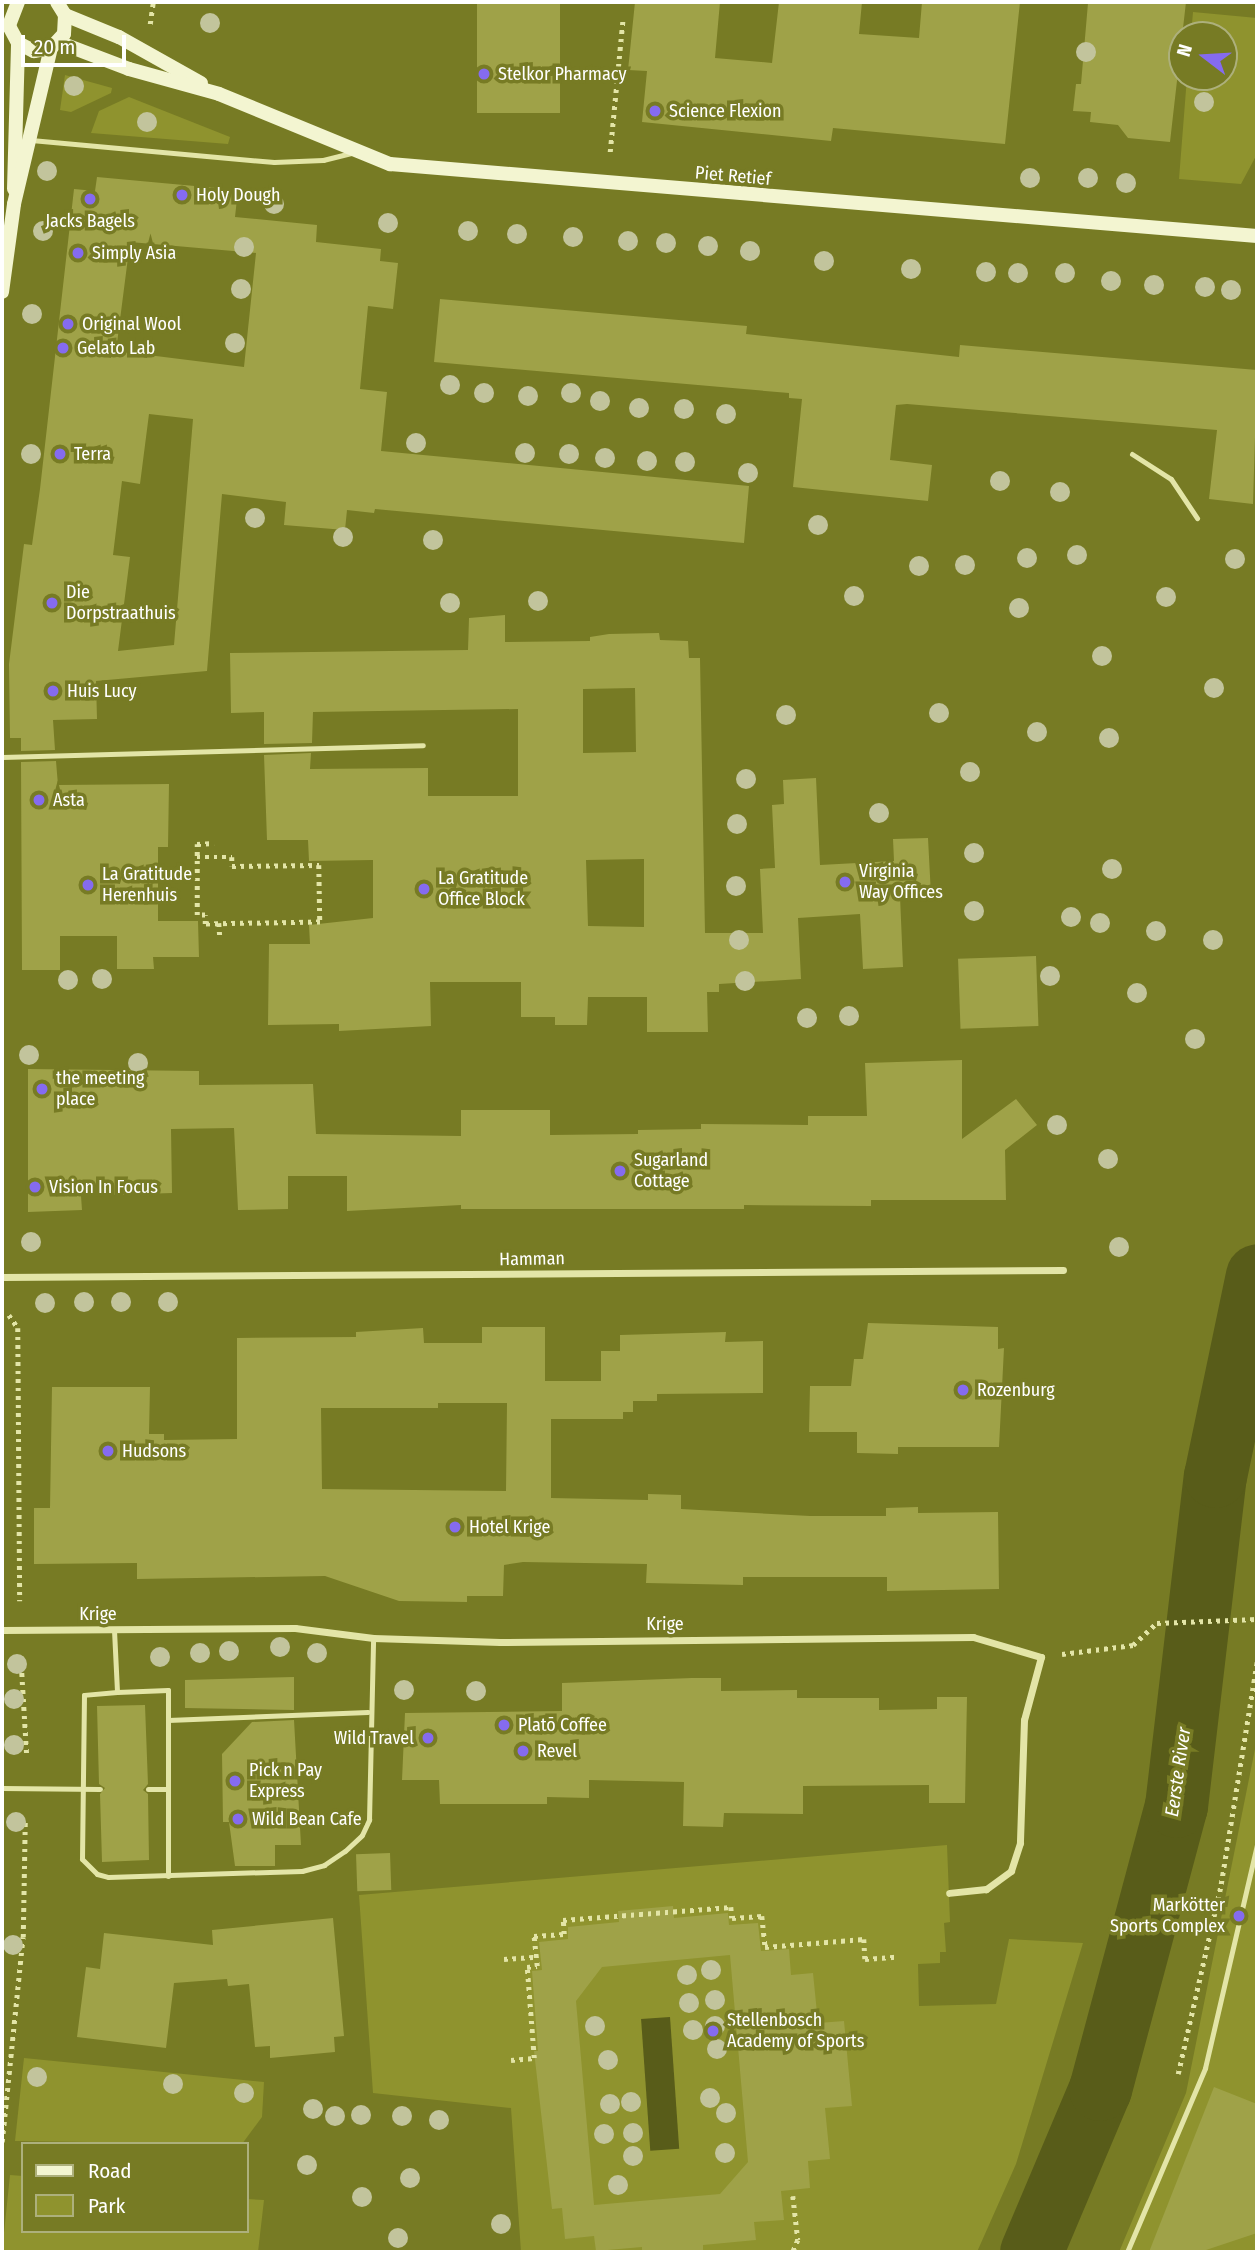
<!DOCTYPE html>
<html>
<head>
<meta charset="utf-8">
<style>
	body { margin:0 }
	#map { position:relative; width:1259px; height:2254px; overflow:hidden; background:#777b24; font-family:"Fira Sans Condensed",sans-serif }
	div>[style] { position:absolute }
	.green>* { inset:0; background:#8f932e }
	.water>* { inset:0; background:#585c19; transform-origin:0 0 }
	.river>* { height:63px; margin:-31.5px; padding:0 31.5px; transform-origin:31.5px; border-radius:31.5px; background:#585c19 }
	.building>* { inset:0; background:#9fa248; transform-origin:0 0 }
	.path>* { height:4.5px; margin-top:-2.25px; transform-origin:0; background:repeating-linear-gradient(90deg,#e3e5a7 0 3.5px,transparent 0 8.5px) }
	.lane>* { height:5px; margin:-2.5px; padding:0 2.5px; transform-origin:2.5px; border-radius:2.5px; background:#e3e5a7 }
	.street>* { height:7px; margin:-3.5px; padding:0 3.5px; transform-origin:3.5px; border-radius:3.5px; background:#e3e5a7 }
	.secondary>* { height:14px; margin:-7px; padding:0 7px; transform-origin:7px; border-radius:7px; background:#f3f5d1 }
	.trees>* { width:20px; height:20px; margin:-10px; border-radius:50%; background:#c2c49c }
	.dots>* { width:19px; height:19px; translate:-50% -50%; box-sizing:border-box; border:4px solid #777b24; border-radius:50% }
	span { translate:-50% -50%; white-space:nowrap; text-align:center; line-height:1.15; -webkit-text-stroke:7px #777b24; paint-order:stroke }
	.poi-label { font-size:18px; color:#fff }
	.left { translate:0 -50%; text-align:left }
	.right { translate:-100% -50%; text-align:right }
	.street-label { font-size:18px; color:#fff }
	.water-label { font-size:19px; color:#fff; font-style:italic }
	.frame { position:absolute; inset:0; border:4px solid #fff; pointer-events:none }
	.legend { position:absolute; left:21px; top:2142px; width:228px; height:91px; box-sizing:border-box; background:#777b24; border:2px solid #adb07c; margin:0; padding:9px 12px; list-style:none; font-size:21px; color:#fff }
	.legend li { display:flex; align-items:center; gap:14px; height:35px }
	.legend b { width:35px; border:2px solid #adb07c }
	.north { position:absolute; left:1168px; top:21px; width:70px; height:70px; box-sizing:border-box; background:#777b24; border:2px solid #adb07c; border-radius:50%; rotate:287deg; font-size:19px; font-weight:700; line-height:28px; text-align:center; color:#fff }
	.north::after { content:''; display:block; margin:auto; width:24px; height:32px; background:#856bef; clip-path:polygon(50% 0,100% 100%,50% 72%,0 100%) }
	.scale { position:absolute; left:21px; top:35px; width:105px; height:32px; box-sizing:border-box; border:4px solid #fff; border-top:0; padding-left:9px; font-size:21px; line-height:24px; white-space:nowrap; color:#fff; -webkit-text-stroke:5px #777b24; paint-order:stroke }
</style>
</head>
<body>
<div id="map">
	<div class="green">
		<div style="clip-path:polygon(1193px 12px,1257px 18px,1257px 154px,1241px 184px,1179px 179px,1187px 77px,1224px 77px,1224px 35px,1191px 35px)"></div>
		<div style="clip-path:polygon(65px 75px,112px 88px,111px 93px,71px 112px,60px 110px)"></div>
		<div style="clip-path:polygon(129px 97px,230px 137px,228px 144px,91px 133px,99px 111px)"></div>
		<div style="clip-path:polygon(1257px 1739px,1257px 2252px,1119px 2252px,1186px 2093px)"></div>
		<div style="clip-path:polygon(947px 1845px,950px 1922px,944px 1923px,946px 1952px,940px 1952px,940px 1963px,918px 1964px,919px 2006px,996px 2004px,1009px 1939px,1083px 1943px,1016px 2164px,977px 2252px,521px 2252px,511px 2108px,373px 2093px,359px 1895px)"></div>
		<div style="clip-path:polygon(24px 2058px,264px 2082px,262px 2117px,242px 2144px,15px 2141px)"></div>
		<div style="clip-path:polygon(10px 2175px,23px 2176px,23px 2231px,247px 2231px,247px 2199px,264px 2200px,258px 2252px,2px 2252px)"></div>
	</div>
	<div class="water">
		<div style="left:670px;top:2017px;width:132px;height:29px;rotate:86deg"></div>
	</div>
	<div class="river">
		<div style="left:1031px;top:2252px;width:177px;rotate:-67.1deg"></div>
		<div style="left:1100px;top:2089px;width:293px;rotate:-75deg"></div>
		<div style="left:1176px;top:1806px;width:332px;rotate:-83.3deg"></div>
		<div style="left:1215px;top:1476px;width:205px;rotate:-78.2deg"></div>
	</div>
	<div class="building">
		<div style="left:477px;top:2px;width:83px;height:111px"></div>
		<div style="clip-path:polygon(635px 2px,720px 2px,715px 58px,772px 63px,779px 2px,862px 2px,859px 34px,919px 38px,922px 2px,1020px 2px,1005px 144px,833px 128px,831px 141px,642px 122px,647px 71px,628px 70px)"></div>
		<div style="clip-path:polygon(1186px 2px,1170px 142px,1128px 138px,1118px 125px,1090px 122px,1091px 112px,1073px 111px,1076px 84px,1081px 84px,1088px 3px)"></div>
		<div style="clip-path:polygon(evenodd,97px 177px,238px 190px,235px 217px,317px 225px,316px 242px,381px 249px,380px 261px,398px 263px,393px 309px,368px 306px,360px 389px,387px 392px,381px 451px,749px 486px,744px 543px,375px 509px,374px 513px,347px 510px,345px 530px,284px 525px,286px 502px,222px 494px,207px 671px,96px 681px,97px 719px,53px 720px,55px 750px,21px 751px,21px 738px,10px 738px,9px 664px,24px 544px,32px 545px,40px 489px,74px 189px,95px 191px,97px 177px,130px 242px,256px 253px,244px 367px,116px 351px,130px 242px,97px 177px,149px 414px,193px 419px,174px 645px,118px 651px,130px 557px,113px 555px,122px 481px,140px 484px,149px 414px)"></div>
		<div style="clip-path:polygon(440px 299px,747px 326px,746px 334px,959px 357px,960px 345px,1257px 370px,1253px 504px,1209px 499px,1217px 430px,907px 404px,896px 405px,890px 460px,932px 465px,928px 501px,793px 487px,802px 399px,789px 398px,789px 393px,434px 362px)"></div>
		<div style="clip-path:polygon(evenodd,505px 615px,505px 642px,590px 641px,590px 637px,609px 634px,659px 633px,660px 640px,688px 641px,689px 658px,700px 658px,705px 933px,763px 933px,760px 869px,775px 868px,772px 805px,784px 804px,783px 780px,816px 778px,820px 865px,894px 861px,893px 839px,928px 838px,931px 895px,900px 896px,903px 967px,863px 969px,860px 914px,798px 918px,801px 979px,719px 984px,719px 992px,707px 992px,708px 1032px,647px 1032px,647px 997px,588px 997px,587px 1025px,555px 1025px,555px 1017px,521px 1017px,521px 982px,430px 982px,431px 1026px,339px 1031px,339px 1024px,268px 1025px,269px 944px,310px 944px,309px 925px,373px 918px,373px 860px,309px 861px,308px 840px,267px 840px,264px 755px,311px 753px,310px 769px,428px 768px,428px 796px,518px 796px,518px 709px,313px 712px,312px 743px,264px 744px,264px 712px,231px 713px,230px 653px,468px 650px,469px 618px,505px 615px,635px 688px,636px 752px,583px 753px,583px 689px,635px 688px,505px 615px,644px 859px,644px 927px,588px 926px,586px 860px,644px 859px)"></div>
		<div style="clip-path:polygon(56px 761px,58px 785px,169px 784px,168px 847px,158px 847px,158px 921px,198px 921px,199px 957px,153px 957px,154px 969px,117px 969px,117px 936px,60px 936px,60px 970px,22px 970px,21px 762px)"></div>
		<div style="left:1036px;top:956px;width:70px;height:78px;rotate:88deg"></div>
		<div style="clip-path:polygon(962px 1060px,962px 1139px,1016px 1099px,1037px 1125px,1005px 1150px,1006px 1200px,871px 1200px,871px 1206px,744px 1205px,744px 1209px,461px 1209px,461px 1205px,347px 1211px,347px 1176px,288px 1176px,288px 1209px,238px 1210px,234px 1128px,171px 1129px,172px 1193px,81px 1196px,82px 1210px,28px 1212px,28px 1069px,199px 1071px,199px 1085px,313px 1084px,316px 1134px,461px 1136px,461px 1110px,550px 1110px,550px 1135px,638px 1134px,638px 1130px,701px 1129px,701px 1124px,808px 1125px,808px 1116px,867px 1116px,865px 1063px)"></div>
		<div style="clip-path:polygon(868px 1323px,998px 1327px,998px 1349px,1004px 1348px,999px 1447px,898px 1447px,898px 1454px,857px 1453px,857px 1432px,809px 1432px,810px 1386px,851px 1386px,854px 1359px,863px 1359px)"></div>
		<div style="clip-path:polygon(evenodd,482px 1327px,545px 1327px,545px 1381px,601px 1381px,601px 1351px,620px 1351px,620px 1335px,726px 1332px,725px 1342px,763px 1341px,763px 1393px,657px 1394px,657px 1401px,633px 1401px,633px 1412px,623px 1412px,623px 1419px,551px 1419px,551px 1498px,648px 1500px,648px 1494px,681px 1495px,681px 1509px,810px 1516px,886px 1516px,886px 1508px,918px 1507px,918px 1513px,998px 1512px,999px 1589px,887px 1591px,887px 1577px,743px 1577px,743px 1585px,646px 1583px,647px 1564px,523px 1562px,504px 1565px,503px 1596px,467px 1596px,467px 1602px,399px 1601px,325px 1576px,137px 1579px,137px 1563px,34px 1564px,34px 1508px,50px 1508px,52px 1387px,150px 1387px,149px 1434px,164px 1434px,164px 1440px,237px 1439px,237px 1338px,356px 1337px,356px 1332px,423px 1328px,424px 1343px,482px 1343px,482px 1327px,438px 1403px,507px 1403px,506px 1491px,322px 1489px,321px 1408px,438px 1408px,438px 1403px)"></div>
		<div style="clip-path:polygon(294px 1677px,294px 1710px,185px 1708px,185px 1680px)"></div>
		<div style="clip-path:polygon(692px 1678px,721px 1678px,721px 1691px,797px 1690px,797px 1698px,879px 1698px,879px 1710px,937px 1709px,937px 1697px,967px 1697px,965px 1803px,929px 1803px,929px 1785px,803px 1786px,803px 1814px,724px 1813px,723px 1827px,683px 1826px,684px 1782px,589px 1780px,589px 1798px,547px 1797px,547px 1804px,440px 1804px,439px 1780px,402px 1780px,405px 1713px,562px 1711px,562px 1683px)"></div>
		<div style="clip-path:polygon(145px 1705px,148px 1784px,143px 1790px,148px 1794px,149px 1860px,102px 1862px,100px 1794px,105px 1788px,99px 1784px,97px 1706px)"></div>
		<div style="clip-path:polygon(294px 1720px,301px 1845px,275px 1845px,275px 1866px,235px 1866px,229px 1822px,223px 1822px,222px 1754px,252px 1722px)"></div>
		<div style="left:390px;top:1853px;width:37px;height:34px;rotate:88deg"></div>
		<div style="clip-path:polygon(evenodd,673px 1906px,674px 1918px,728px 1913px,729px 1925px,758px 1923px,761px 1951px,789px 1949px,791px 1975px,813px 1973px,818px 2023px,844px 2021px,852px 2106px,825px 2108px,830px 2159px,808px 2161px,810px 2188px,781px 2191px,784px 2220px,754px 2222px,756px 2240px,703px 2245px,703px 2252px,642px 2252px,642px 2247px,596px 2251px,594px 2236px,565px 2239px,562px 2208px,552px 2209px,534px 2051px,538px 2051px,532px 1971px,542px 1970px,539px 1942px,568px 1939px,568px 1927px,619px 1922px,618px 1911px,673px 1906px,730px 1955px,748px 2162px,720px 2194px,594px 2205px,576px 2001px,602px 1967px,730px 1955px)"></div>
		<div style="clip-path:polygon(333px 1918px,344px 2036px,334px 2037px,335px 2052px,270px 2058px,270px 2046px,255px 2047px,249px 1984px,228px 1986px,227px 1979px,174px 1983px,166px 2048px,77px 2037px,86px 1967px,100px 1969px,104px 1933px,213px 1945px,212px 1930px)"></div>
		<div style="clip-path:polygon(1214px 2087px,1257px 2104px,1257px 2233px,1200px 2252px,1149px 2252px)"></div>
	</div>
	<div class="path">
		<div style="left:150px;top:24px;width:22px;rotate:-82deg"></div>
		<div style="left:610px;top:152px;width:135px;rotate:-84.5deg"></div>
		<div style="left:197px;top:857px;width:35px"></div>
		<div style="left:232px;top:857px;width:9px;rotate:90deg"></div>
		<div style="left:232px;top:866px;width:87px;rotate:-0.7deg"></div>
		<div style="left:319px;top:865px;width:57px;rotate:89deg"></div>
		<div style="left:320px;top:922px;width:115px;rotate:179deg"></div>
		<div style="left:205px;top:924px;width:9px;rotate:-90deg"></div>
		<div style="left:205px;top:915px;width:8px;rotate:180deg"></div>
		<div style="left:197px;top:915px;width:71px;rotate:-90deg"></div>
		<div style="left:197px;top:844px;width:17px;rotate:-3deg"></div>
		<div style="left:219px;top:923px;width:16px;rotate:86deg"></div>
		<div style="left:9px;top:1315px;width:16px;rotate:55deg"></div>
		<div style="left:18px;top:1328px;width:273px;rotate:89.6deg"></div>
		<div style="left:1062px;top:1654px;width:72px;rotate:-7.2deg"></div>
		<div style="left:1133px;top:1645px;width:33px;rotate:-43deg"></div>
		<div style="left:1157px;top:1623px;width:100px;rotate:-2.3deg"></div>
		<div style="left:21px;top:1656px;width:100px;rotate:86.6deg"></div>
		<div style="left:504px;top:1959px;width:32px;rotate:-4deg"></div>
		<div style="left:511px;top:2060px;width:23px;rotate:-5deg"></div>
		<div style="left:534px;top:2058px;width:91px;rotate:-94.4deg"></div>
		<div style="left:527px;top:1967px;width:10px;rotate:-6deg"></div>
		<div style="left:537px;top:1966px;width:30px;rotate:-96deg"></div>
		<div style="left:534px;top:1936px;width:30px;rotate:-4deg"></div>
		<div style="left:564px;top:1934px;width:14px;rotate:-94deg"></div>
		<div style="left:563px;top:1920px;width:169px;rotate:-4.4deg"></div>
		<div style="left:731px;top:1907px;width:11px;rotate:85deg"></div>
		<div style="left:732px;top:1918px;width:30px;rotate:-4deg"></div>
		<div style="left:762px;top:1916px;width:31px;rotate:84deg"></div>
		<div style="left:765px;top:1947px;width:99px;rotate:-4.6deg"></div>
		<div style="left:864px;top:1939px;width:20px;rotate:87deg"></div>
		<div style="left:865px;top:1959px;width:31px;rotate:-4deg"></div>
		<div style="left:1178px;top:2074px;width:195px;rotate:-77.2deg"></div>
		<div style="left:1221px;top:1884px;width:225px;rotate:-80.8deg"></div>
		<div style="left:2px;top:2142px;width:206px;rotate:-84.2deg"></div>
		<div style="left:23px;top:1937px;width:116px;rotate:-89deg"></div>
		<div style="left:793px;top:2196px;width:44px;rotate:83.5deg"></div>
		<div style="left:798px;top:2240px;width:13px;rotate:113deg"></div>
	</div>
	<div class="lane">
		<div style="left:31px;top:140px;width:244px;rotate:5.2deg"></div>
		<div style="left:274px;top:162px;width:49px;rotate:-2.3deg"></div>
		<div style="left:323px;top:160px;width:30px;rotate:-14deg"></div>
		<div style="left:1132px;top:454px;width:46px;rotate:32.7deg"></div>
		<div style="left:1171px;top:479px;width:47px;rotate:56.3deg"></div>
		<div style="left:2px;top:757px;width:421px;rotate:-1.6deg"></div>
		<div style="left:114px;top:1630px;width:62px;rotate:87.2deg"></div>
		<div style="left:117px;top:1692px;width:33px;rotate:175deg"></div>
		<div style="left:84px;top:1695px;width:164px;rotate:90.7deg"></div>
		<div style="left:82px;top:1859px;width:21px;rotate:45deg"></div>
		<div style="left:97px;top:1874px;width:11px;rotate:15deg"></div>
		<div style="left:108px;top:1877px;width:194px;rotate:-1.8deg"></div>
		<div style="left:302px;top:1871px;width:23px;rotate:-15deg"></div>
		<div style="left:324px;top:1865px;width:25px;rotate:-34deg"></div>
		<div style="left:345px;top:1851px;width:23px;rotate:-43deg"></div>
		<div style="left:362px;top:1835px;width:17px;rotate:-65deg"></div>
		<div style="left:369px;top:1820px;width:182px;rotate:-88.7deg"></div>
		<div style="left:117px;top:1692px;width:51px;rotate:-2.2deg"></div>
		<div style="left:168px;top:1690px;width:30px;rotate:90deg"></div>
		<div style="left:2px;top:1788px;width:98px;rotate:0.6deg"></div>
		<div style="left:148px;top:1789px;width:19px"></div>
		<div style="left:168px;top:1876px;width:156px;rotate:-90deg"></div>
		<div style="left:168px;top:1720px;width:200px;rotate:-2.3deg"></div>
		<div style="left:1127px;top:2252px;width:200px;rotate:-67deg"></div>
		<div style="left:1205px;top:2068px;width:230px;rotate:-76.9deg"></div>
	</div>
	<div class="street">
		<div style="left:2px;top:1277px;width:1061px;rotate:-0.38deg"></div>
		<div style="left:2px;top:1630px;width:293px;rotate:-0.4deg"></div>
		<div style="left:295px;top:1628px;width:79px;rotate:7.3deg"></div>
		<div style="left:373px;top:1638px;width:127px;rotate:1.8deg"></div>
		<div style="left:500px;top:1642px;width:473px;rotate:-0.6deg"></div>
		<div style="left:973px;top:1637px;width:71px;rotate:16.4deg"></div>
		<div style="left:1041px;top:1657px;width:65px;rotate:105.1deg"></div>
		<div style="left:1024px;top:1720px;width:123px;rotate:91.9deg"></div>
		<div style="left:1020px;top:1843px;width:29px;rotate:108deg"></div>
		<div style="left:1011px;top:1871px;width:31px;rotate:144deg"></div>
		<div style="left:986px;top:1889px;width:37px;rotate:174deg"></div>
	</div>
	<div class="secondary">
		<div style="left:18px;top:2px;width:26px;rotate:111deg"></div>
		<div style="left:9px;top:26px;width:19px;rotate:62deg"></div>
		<div style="left:18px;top:43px;width:18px;rotate:27deg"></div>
		<div style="left:34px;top:51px;width:17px;rotate:-10deg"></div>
		<div style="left:51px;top:48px;width:19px;rotate:-47deg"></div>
		<div style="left:64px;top:34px;width:19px;rotate:-87deg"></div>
		<div style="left:65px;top:15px;width:15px;rotate:-122deg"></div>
		<div style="left:65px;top:15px;width:58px;rotate:22.2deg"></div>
		<div style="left:119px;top:37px;width:94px;rotate:29.3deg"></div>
		<div style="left:58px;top:42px;width:76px;rotate:20.8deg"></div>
		<div style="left:129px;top:69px;width:93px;rotate:15.5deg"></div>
		<div style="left:219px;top:94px;width:185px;rotate:22.3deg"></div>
		<div style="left:390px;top:164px;width:870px;rotate:4.75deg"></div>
		<div style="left:14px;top:189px;width:146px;rotate:-88.4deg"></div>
		<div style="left:2px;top:292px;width:89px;rotate:-82.2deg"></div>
		<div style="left:14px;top:204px;width:160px;rotate:-76.7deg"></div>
	</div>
	<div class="trees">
		<div style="left:210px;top:23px"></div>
		<div style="left:1086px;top:52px"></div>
		<div style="left:74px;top:86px"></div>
		<div style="left:1204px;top:102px"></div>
		<div style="left:147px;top:122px"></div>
		<div style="left:47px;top:171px"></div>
		<div style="left:1030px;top:178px"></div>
		<div style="left:1088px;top:178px"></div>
		<div style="left:1126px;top:183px"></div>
		<div style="left:274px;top:204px"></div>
		<div style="left:388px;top:223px"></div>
		<div style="left:43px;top:231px"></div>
		<div style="left:468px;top:231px"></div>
		<div style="left:517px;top:234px"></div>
		<div style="left:573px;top:237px"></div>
		<div style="left:628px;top:241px"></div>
		<div style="left:666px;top:243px"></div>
		<div style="left:708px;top:246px"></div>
		<div style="left:244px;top:247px"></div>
		<div style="left:750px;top:251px"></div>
		<div style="left:824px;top:261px"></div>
		<div style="left:911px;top:269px"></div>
		<div style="left:986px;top:272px"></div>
		<div style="left:1018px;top:273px"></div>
		<div style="left:1065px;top:273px"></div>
		<div style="left:1111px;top:281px"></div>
		<div style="left:1154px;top:285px"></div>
		<div style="left:1205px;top:287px"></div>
		<div style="left:241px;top:289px"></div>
		<div style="left:1231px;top:290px"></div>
		<div style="left:32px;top:314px"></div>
		<div style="left:235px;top:343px"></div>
		<div style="left:450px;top:385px"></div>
		<div style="left:484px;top:393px"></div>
		<div style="left:571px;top:393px"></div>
		<div style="left:528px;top:396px"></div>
		<div style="left:600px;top:401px"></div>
		<div style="left:639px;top:408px"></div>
		<div style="left:684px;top:409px"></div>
		<div style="left:726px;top:414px"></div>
		<div style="left:416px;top:443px"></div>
		<div style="left:525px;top:453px"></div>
		<div style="left:31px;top:454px"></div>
		<div style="left:569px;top:454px"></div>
		<div style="left:605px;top:458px"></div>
		<div style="left:647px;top:461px"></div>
		<div style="left:685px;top:462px"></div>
		<div style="left:748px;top:473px"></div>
		<div style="left:1000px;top:481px"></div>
		<div style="left:1060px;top:492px"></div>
		<div style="left:255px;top:518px"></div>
		<div style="left:818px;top:525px"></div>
		<div style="left:343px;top:537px"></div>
		<div style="left:433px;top:540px"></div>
		<div style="left:1077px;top:555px"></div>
		<div style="left:1027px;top:558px"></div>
		<div style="left:1235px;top:559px"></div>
		<div style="left:965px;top:565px"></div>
		<div style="left:919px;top:566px"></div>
		<div style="left:854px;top:596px"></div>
		<div style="left:1166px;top:597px"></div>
		<div style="left:538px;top:601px"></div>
		<div style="left:450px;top:603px"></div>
		<div style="left:1019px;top:608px"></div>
		<div style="left:1102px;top:656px"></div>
		<div style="left:1214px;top:688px"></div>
		<div style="left:939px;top:713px"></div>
		<div style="left:786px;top:715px"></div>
		<div style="left:1037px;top:732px"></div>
		<div style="left:1109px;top:738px"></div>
		<div style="left:970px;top:772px"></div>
		<div style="left:746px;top:779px"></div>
		<div style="left:879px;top:813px"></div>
		<div style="left:737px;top:824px"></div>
		<div style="left:974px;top:853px"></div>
		<div style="left:1112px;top:869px"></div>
		<div style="left:736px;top:886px"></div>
		<div style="left:974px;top:911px"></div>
		<div style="left:1071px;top:917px"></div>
		<div style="left:1100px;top:923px"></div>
		<div style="left:1156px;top:931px"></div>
		<div style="left:739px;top:940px"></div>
		<div style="left:1213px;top:940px"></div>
		<div style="left:1050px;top:976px"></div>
		<div style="left:102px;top:979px"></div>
		<div style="left:68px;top:980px"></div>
		<div style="left:745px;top:981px"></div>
		<div style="left:1137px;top:993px"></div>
		<div style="left:849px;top:1016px"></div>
		<div style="left:807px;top:1018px"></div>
		<div style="left:1195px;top:1039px"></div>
		<div style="left:29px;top:1055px"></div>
		<div style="left:138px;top:1063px"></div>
		<div style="left:1057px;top:1125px"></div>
		<div style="left:1108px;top:1159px"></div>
		<div style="left:31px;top:1242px"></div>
		<div style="left:1119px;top:1247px"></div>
		<div style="left:84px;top:1302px"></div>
		<div style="left:121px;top:1302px"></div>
		<div style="left:168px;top:1302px"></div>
		<div style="left:45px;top:1303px"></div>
		<div style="left:280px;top:1647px"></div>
		<div style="left:229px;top:1651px"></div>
		<div style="left:200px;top:1653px"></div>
		<div style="left:317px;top:1653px"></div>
		<div style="left:160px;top:1657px"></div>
		<div style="left:17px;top:1664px"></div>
		<div style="left:404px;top:1690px"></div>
		<div style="left:476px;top:1691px"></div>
		<div style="left:14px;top:1699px"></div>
		<div style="left:14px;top:1745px"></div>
		<div style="left:16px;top:1822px"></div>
		<div style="left:13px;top:1945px"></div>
		<div style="left:711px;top:1970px"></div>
		<div style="left:687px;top:1975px"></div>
		<div style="left:715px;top:2000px"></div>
		<div style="left:689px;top:2003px"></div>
		<div style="left:595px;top:2026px"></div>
		<div style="left:715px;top:2026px"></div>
		<div style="left:693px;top:2030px"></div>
		<div style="left:717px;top:2049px"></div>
		<div style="left:608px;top:2060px"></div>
		<div style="left:37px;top:2077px"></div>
		<div style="left:173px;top:2084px"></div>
		<div style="left:244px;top:2093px"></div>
		<div style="left:710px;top:2098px"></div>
		<div style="left:631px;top:2102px"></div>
		<div style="left:610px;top:2104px"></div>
		<div style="left:313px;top:2109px"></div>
		<div style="left:726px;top:2113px"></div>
		<div style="left:361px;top:2115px"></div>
		<div style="left:335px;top:2116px"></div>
		<div style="left:402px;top:2116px"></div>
		<div style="left:439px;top:2120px"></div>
		<div style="left:633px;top:2133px"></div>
		<div style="left:604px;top:2134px"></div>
		<div style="left:725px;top:2153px"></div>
		<div style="left:633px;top:2156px"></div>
		<div style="left:307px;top:2165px"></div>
		<div style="left:410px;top:2178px"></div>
		<div style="left:618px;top:2185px"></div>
		<div style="left:362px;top:2197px"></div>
		<div style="left:501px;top:2224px"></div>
		<div style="left:398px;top:2238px"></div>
	</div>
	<div class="dots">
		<div style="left:484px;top:74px;background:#856bef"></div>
		<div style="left:655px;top:111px;background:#856bef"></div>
		<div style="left:182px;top:195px;background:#856bef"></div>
		<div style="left:90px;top:199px;background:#856bef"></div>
		<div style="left:78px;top:253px;background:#856bef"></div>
		<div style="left:68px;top:324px;background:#856bef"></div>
		<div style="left:63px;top:348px;background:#856bef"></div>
		<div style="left:60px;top:454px;background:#856bef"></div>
		<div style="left:52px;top:603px;background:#856bef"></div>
		<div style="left:53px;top:691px;background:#856bef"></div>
		<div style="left:39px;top:800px;background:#856bef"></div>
		<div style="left:845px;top:882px;background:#856bef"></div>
		<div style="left:88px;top:885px;background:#856bef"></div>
		<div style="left:424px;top:889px;background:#856bef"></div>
		<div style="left:42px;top:1089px;background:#856bef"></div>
		<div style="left:620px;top:1171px;background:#856bef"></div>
		<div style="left:35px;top:1187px;background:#856bef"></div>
		<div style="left:963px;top:1390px;background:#856bef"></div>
		<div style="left:108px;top:1451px;background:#856bef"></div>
		<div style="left:455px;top:1527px;background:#856bef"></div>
		<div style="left:504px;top:1725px;background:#856bef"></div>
		<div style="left:428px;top:1738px;background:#856bef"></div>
		<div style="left:523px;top:1751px;background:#856bef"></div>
		<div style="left:235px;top:1781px;background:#856bef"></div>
		<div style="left:238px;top:1819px;background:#856bef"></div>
		<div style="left:1239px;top:1916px;background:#856bef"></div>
		<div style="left:713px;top:2031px;background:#856bef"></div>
	</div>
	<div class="poi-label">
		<span class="left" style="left:498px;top:74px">Stelkor Pharmacy</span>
		<span class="left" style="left:669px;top:111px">Science Flexion</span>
		<span class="left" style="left:196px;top:195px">Holy Dough</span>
		<span style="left:90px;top:221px">Jacks Bagels</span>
		<span class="left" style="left:92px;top:253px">Simply Asia</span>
		<span class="left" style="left:82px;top:324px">Original Wool</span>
		<span class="left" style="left:77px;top:348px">Gelato Lab</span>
		<span class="left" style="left:74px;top:454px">Terra</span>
		<span class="left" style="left:66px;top:603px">Die<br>Dorpstraathuis</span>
		<span class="left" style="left:67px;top:691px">Huis Lucy</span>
		<span class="left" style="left:53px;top:800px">Asta</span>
		<span class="left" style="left:859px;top:882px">Virginia<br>Way Offices</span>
		<span class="left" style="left:102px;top:885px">La Gratitude<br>Herenhuis</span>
		<span class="left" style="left:438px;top:889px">La Gratitude<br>Office Block</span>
		<span class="left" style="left:56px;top:1089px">the meeting<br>place</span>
		<span class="left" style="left:634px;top:1171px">Sugarland<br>Cottage</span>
		<span class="left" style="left:49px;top:1187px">Vision In Focus</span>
		<span class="left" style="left:977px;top:1390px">Rozenburg</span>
		<span class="left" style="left:122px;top:1451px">Hudsons</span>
		<span class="left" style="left:469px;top:1527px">Hotel Krige</span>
		<span class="left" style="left:518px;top:1725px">Platō Coffee</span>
		<span class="right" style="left:414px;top:1738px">Wild Travel</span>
		<span class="left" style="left:537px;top:1751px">Revel</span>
		<span class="left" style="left:249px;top:1781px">Pick n Pay<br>Express</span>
		<span class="left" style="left:252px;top:1819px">Wild Bean Cafe</span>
		<span class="right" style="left:1225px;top:1916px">Markötter<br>Sports Complex</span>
		<span class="left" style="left:727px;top:2031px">Stellenbosch<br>Academy of Sports</span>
	</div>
	<div class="street-label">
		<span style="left:733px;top:176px;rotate:5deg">Piet Retief</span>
		<span style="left:532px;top:1259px;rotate:-1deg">Hamman</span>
		<span style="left:98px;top:1614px">Krige</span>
		<span style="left:665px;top:1624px">Krige</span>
	</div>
	<div class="water-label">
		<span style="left:1178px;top:1772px;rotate:-82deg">Eerste River</span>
	</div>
	<div class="frame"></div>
	<ul class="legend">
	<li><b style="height:9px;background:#f3f5d1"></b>Road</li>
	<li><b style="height:19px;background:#8f932e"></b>Park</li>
	</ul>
	<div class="north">N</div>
	<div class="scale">20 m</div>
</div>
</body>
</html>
